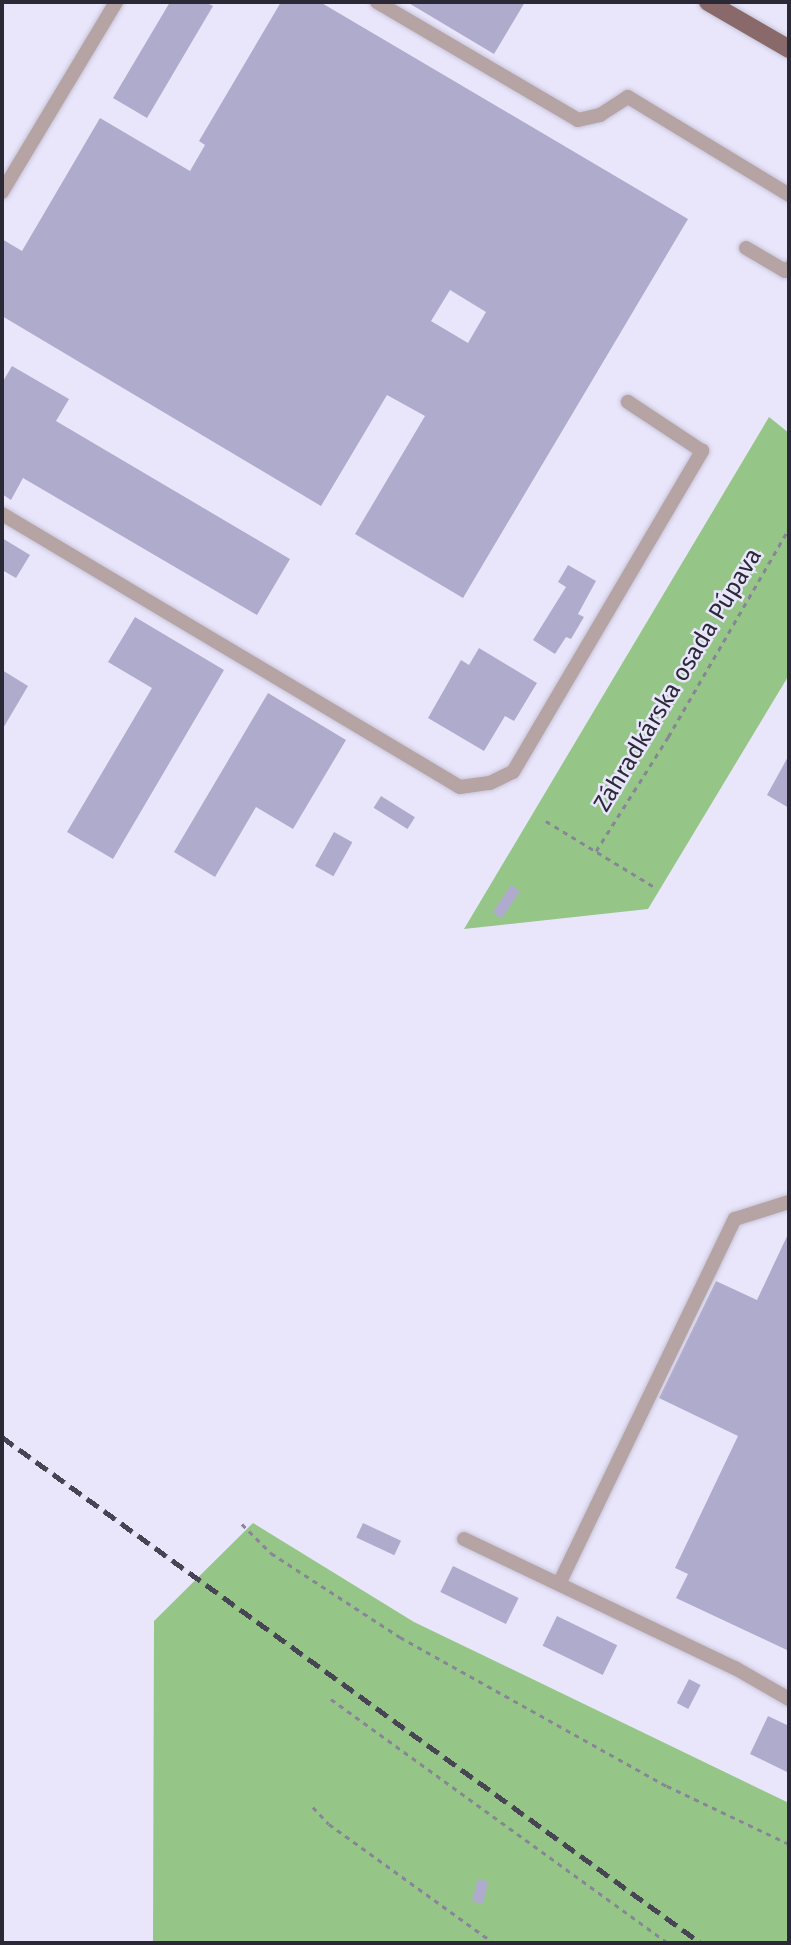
<!DOCTYPE html>
<html>
<head>
<meta charset="utf-8">
<style>
	body { margin:0 }
	#map { position:relative; width:791px; height:1945px; overflow:hidden; background:#e9e6fc; font-family:"Fira Sans",sans-serif }
	div>[style] { position:absolute }
	.green>* { inset:0; background:#96c588 }
	.building>* { inset:0; background:#afabcd; transform-origin:0 0 }
	.path>* { height:2.5px; margin-top:-1.25px; transform-origin:0; background:repeating-linear-gradient(90deg,#878596 0 5px,transparent 0 10px) }
	.roads { filter:drop-shadow(0 0 2px #c7c4d8) drop-shadow(0 0 2px #c7c4d8) }
	.minor>* { height:14px; margin:-7px; padding:0 7px; transform-origin:7px; border-radius:7px; background:#b6a3a3 }
	.major>* { height:18px; margin:-9px; padding:0 9px; transform-origin:9px; border-radius:9px; background:#896969 }
	.rail>* { height:4.5px; margin-top:-2.25px; transform-origin:0; background:repeating-linear-gradient(90deg,#474553 0 14px,transparent 0 21px) }
	span { translate:-50% -50%; white-space:nowrap; text-align:center; line-height:1.15; -webkit-text-stroke:5px #e9e6fc; paint-order:stroke }
	.street-label { font-size:24px; color:#2b2936 }
	.frame { position:absolute; inset:0; border:4px solid #2b2936; pointer-events:none }
</style>
</head>
<body>
<div id="map">
	<div class="green">
		<div style="clip-path:polygon(769px 417px,789px 433px,789px 675px,648px 909px,464px 929px)"></div>
		<div style="clip-path:polygon(253px 1523px,414px 1622px,789px 1803px,789px 1943px,153px 1943px,154px 1621px)"></div>
	</div>
	<div class="building">
		<div style="clip-path:polygon(170px 2px,205px 2px,213px 6px,147px 118px,113px 98px)"></div>
		<div style="clip-path:polygon(evenodd,281px 2px,320px 2px,688px 219px,463px 598px,355px 534px,425px 416px,387px 395px,321px 506px,2px 316px,2px 239px,22px 251px,100px 118px,190px 171px,205px 145px,199px 141px,281px 2px,450px 290px,486px 312px,468px 343px,431px 321px,450px 290px)"></div>
		<div style="clip-path:polygon(407px 2px,525px 2px,494px 54px)"></div>
		<div style="clip-path:polygon(12px 366px,69px 399px,56px 421px,290px 559px,257px 615px,23px 478px,11px 500px,2px 494px,2px 383px)"></div>
		<div style="clip-path:polygon(2px 538px,30px 555px,16px 578px,2px 570px)"></div>
		<div style="clip-path:polygon(568px 565px,596px 581px,578px 614px,584px 617px,571px 639px,566px 637px,555px 654px,533px 640px,566px 587px,558px 582px)"></div>
		<div style="clip-path:polygon(135px 617px,224px 670px,113px 859px,67px 832px,152px 688px,108px 662px)"></div>
		<div style="clip-path:polygon(479px 648px,537px 683px,514px 721px,505px 716px,484px 751px,428px 718px,461px 660px,469px 665px)"></div>
		<div style="clip-path:polygon(2px 670px,28px 686px,2px 730px)"></div>
		<div style="clip-path:polygon(268px 693px,346px 740px,293px 829px,256px 807px,215px 877px,174px 852px)"></div>
		<div style="clip-path:polygon(789px 755px,789px 808px,767px 795px)"></div>
		<div style="left:381px;top:796px;width:40px;height:14px;rotate:32deg"></div>
		<div style="left:334px;top:832px;width:21px;height:39px;rotate:29deg"></div>
		<div style="left:511px;top:885px;width:11px;height:33px;rotate:34deg"></div>
		<div style="clip-path:polygon(789px 1232px,789px 1651px,676px 1598px,688px 1574px,675px 1568px,738px 1436px,659px 1398px,716px 1281px,757px 1300px)"></div>
		<div style="left:363px;top:1523px;width:42px;height:16px;rotate:25deg"></div>
		<div style="left:453px;top:1566px;width:73px;height:29px;rotate:26deg"></div>
		<div style="left:557px;top:1616px;width:67px;height:33px;rotate:26deg"></div>
		<div style="left:689px;top:1679px;width:13px;height:27px;rotate:27deg"></div>
		<div style="clip-path:polygon(768px 1716px,789px 1726px,789px 1773px,750px 1754px)"></div>
		<div style="left:478px;top:1879px;width:11px;height:23px;rotate:15deg"></div>
	</div>
	<div class="path">
		<div style="left:546px;top:821px;width:129px;rotate:31.3deg"></div>
		<div style="left:596px;top:851px;width:135px;rotate:-57.7deg"></div>
		<div style="left:668px;top:737px;width:241px;rotate:-59.9deg"></div>
		<div style="left:242px;top:1524px;width:41px;rotate:45deg"></div>
		<div style="left:271px;top:1553px;width:154px;rotate:33.1deg"></div>
		<div style="left:400px;top:1637px;width:306px;rotate:29.2deg"></div>
		<div style="left:667px;top:1786px;width:135px;rotate:25.4deg"></div>
		<div style="left:331px;top:1699px;width:416px;rotate:35.9deg"></div>
		<div style="left:313px;top:1807px;width:23px;rotate:47deg"></div>
		<div style="left:329px;top:1824px;width:203px;rotate:35.8deg"></div>
	</div>
	<div class="roads">
		<div class="minor">
			<div style="left:377px;top:2px;width:233px;rotate:30.4deg"></div>
			<div style="left:578px;top:120px;width:23px;rotate:-13deg"></div>
			<div style="left:600px;top:115px;width:33px;rotate:-33deg"></div>
			<div style="left:628px;top:97px;width:188px;rotate:31.3deg"></div>
			<div style="left:2px;top:192px;width:222px;rotate:-59deg"></div>
			<div style="left:746px;top:248px;width:45px;rotate:30.5deg"></div>
			<div style="left:785px;top:271px;width:5px;rotate:-37deg"></div>
			<div style="left:2px;top:514px;width:533px;rotate:30.8deg"></div>
			<div style="left:460px;top:787px;width:30px;rotate:-8deg"></div>
			<div style="left:490px;top:783px;width:25px;rotate:-26deg"></div>
			<div style="left:513px;top:772px;width:373px;rotate:-59.5deg"></div>
			<div style="left:702px;top:451px;width:89px;rotate:-146.5deg"></div>
			<div style="left:464px;top:1539px;width:300px;rotate:25.5deg"></div>
			<div style="left:735px;top:1668px;width:62px;rotate:29.9deg"></div>
			<div style="left:559px;top:1584px;width:405px;rotate:-64.3deg"></div>
			<div style="left:735px;top:1219px;width:57px;rotate:-17.5deg"></div>
		</div>
		<div class="major">
			<div style="left:708px;top:2px;width:94px;rotate:30.1deg"></div>
		</div>
	</div>
	<div class="rail">
		<div style="left:2px;top:1437px;width:863px;rotate:35.9deg"></div>
	</div>
	<div class="street-label">
		<span style="left:678px;top:680px;rotate:-59deg">Záhradkárska osada Púpava</span>
	</div>
	<div class="frame"></div>
</div>
</body>
</html>
